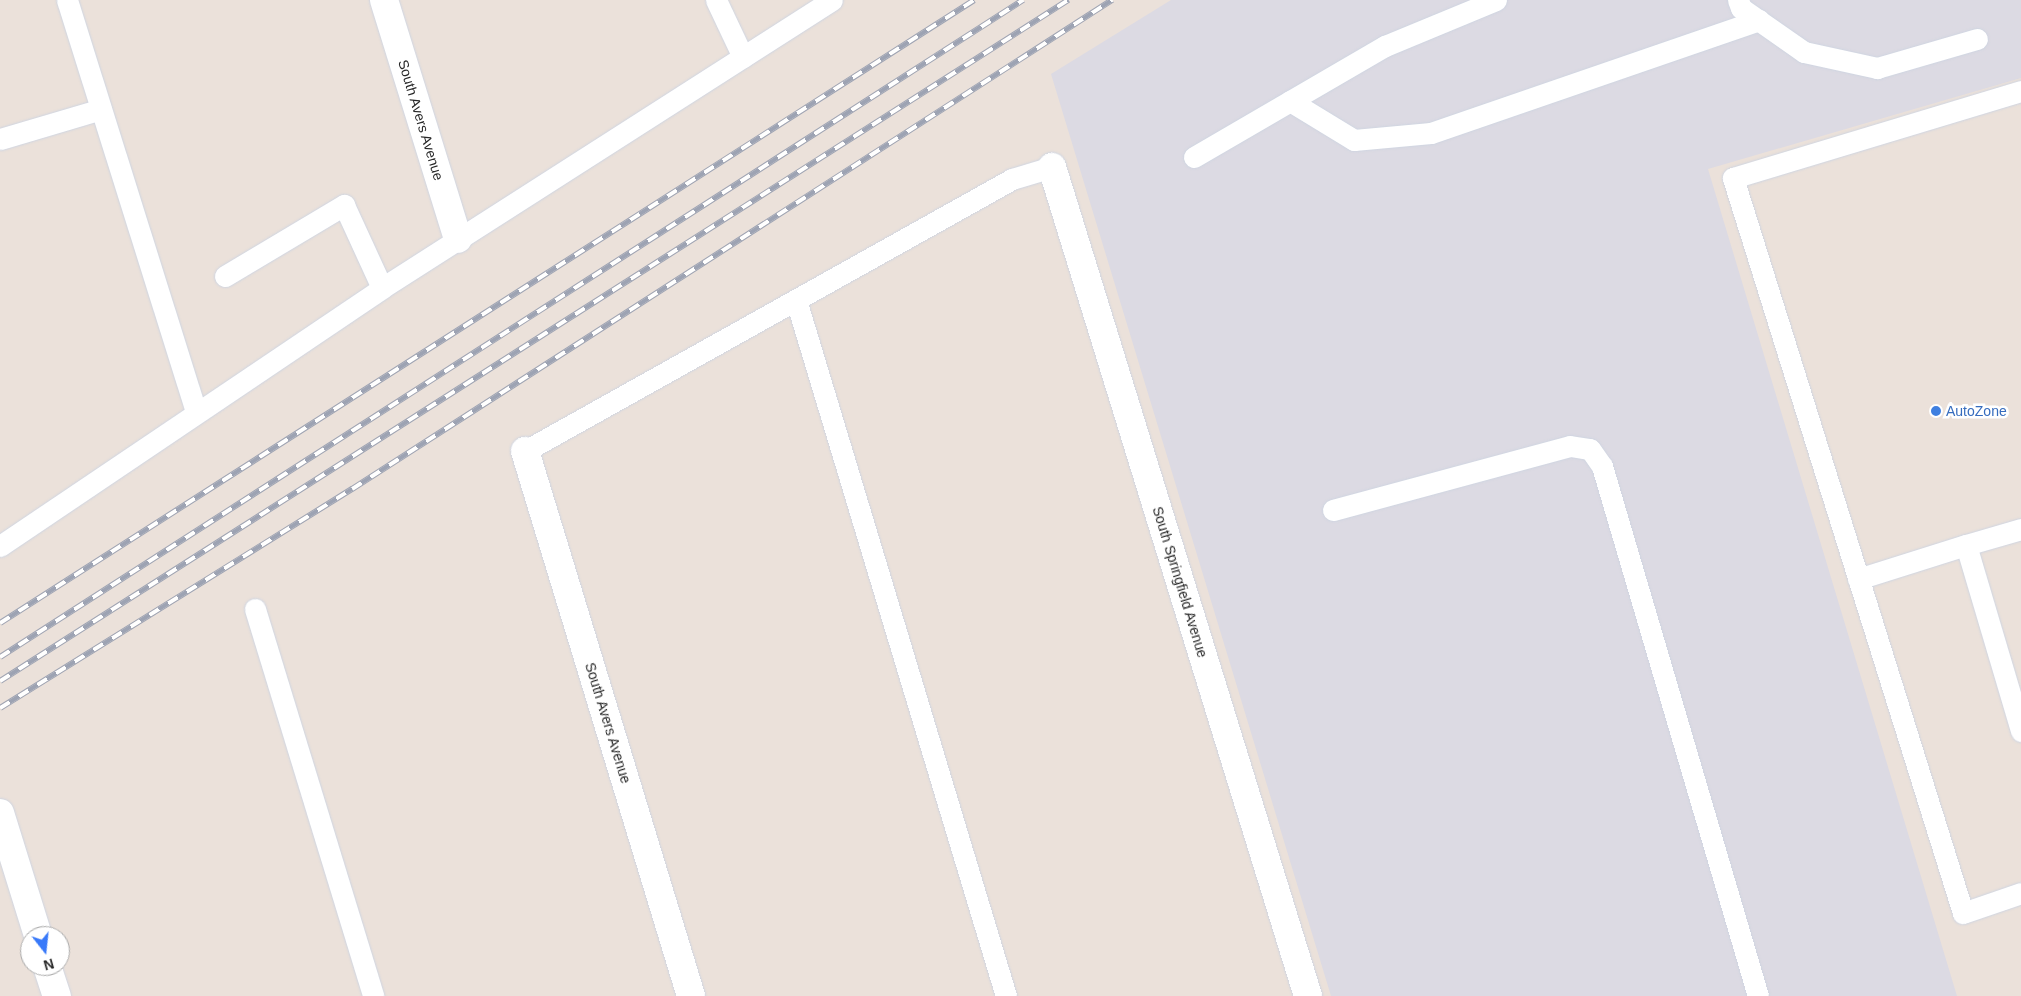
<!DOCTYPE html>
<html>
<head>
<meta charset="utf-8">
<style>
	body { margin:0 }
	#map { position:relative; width:2021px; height:996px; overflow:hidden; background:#ebe1da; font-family:Arial,sans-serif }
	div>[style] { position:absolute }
	.industrial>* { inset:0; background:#dcdae3 }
	.roads { filter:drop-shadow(0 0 1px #cfd5e1) drop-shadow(0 0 1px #cfd5e1) }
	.service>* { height:21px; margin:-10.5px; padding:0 10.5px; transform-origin:10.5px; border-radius:10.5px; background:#fff }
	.minor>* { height:28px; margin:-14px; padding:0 14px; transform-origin:14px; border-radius:14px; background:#fff }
	.rail>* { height:5.5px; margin-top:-2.75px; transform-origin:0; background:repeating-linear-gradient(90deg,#fff 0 11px,#9da3b3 0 22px); box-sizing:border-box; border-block:1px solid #9da3b3 }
	.dots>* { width:14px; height:14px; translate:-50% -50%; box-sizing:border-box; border:2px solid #fff; border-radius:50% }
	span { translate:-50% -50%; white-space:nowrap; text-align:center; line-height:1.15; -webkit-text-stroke:5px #fff; paint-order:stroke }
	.street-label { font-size:14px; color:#282828 }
	.shop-label { font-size:14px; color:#366cbe }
	.left { translate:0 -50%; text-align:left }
	.north { position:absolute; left:20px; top:926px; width:50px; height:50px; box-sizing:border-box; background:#fff; border:1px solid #a9a9a9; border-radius:50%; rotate:164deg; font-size:14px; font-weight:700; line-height:20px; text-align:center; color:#282828 }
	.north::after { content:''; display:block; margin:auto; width:18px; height:22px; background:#3879f9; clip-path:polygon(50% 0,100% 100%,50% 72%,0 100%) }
</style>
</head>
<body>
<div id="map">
	<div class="industrial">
		<div style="clip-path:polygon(1171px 0,2021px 0,2021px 78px,1708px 169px,1957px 996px,1331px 996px,1051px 74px)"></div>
	</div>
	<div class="roads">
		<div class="service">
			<div style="left:67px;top:0;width:431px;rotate:72.6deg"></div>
			<div style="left:716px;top:0;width:63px;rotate:64.7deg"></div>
			<div style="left:1738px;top:0;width:9px;rotate:69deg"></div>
			<div style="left:1741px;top:8px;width:77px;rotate:34.9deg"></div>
			<div style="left:1804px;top:52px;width:75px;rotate:12.4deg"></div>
			<div style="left:1877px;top:68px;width:104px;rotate:-16.2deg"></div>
			<div style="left:2021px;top:91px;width:301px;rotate:163.2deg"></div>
			<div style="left:1733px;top:178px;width:770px;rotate:72.62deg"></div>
			<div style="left:1963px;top:913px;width:61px;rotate:-19deg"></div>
			<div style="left:1290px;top:101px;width:75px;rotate:31.4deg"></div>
			<div style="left:1354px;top:140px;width:77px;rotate:-5.2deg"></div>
			<div style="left:1431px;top:133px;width:347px;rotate:-19deg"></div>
			<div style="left:0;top:139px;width:105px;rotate:-16.5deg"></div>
			<div style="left:1194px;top:157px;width:221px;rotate:-30.2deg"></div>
			<div style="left:1385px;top:46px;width:120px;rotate:-22.5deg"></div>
			<div style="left:225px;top:276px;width:139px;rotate:-30.8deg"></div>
			<div style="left:344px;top:205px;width:91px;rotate:65.4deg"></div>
			<div style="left:796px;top:300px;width:727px;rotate:73.21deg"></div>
			<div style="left:525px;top:451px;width:558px;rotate:-29.18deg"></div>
			<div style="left:1012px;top:179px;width:42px;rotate:-16.7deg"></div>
			<div style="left:1333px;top:510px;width:245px;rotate:-15.1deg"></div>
			<div style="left:1570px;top:446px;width:20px;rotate:9deg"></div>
			<div style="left:1590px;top:449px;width:21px;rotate:55deg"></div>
			<div style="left:1602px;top:466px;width:552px;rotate:73.6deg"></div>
			<div style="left:1966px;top:545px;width:57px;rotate:-16.2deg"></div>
			<div style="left:0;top:546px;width:461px;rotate:-34deg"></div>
			<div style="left:382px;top:288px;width:534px;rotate:-32.62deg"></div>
			<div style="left:1858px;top:579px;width:113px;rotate:-17.5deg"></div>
			<div style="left:1966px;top:545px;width:194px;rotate:73.5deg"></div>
			<div style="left:255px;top:609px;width:405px;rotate:73deg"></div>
		</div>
		<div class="minor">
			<div style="left:384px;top:0;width:250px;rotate:72.8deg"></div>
			<div style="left:1052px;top:167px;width:868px;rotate:72.84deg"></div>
			<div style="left:525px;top:451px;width:570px;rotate:73.06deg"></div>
			<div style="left:0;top:813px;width:129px;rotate:72.8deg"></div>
			<div style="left:47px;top:966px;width:32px;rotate:72deg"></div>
		</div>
	</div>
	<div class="rail">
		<div style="left:0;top:623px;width:1156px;rotate:-32.6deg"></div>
		<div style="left:0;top:657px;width:1216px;rotate:-32.71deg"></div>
		<div style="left:0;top:681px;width:1267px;rotate:-32.52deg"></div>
		<div style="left:0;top:708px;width:415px;rotate:-31.9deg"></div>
		<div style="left:352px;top:489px;width:904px;rotate:-32.76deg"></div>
	</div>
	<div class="dots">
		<div style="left:1936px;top:411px;background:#3f7fe0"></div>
	</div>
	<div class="street-label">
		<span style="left:421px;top:120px;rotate:73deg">South Avers Avenue</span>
		<span style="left:1180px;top:582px;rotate:73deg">South Springfield Avenue</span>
		<span style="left:608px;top:723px;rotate:73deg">South Avers Avenue</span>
	</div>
	<div class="shop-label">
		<span class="left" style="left:1946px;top:411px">AutoZone</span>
	</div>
	<div class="north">N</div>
</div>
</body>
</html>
